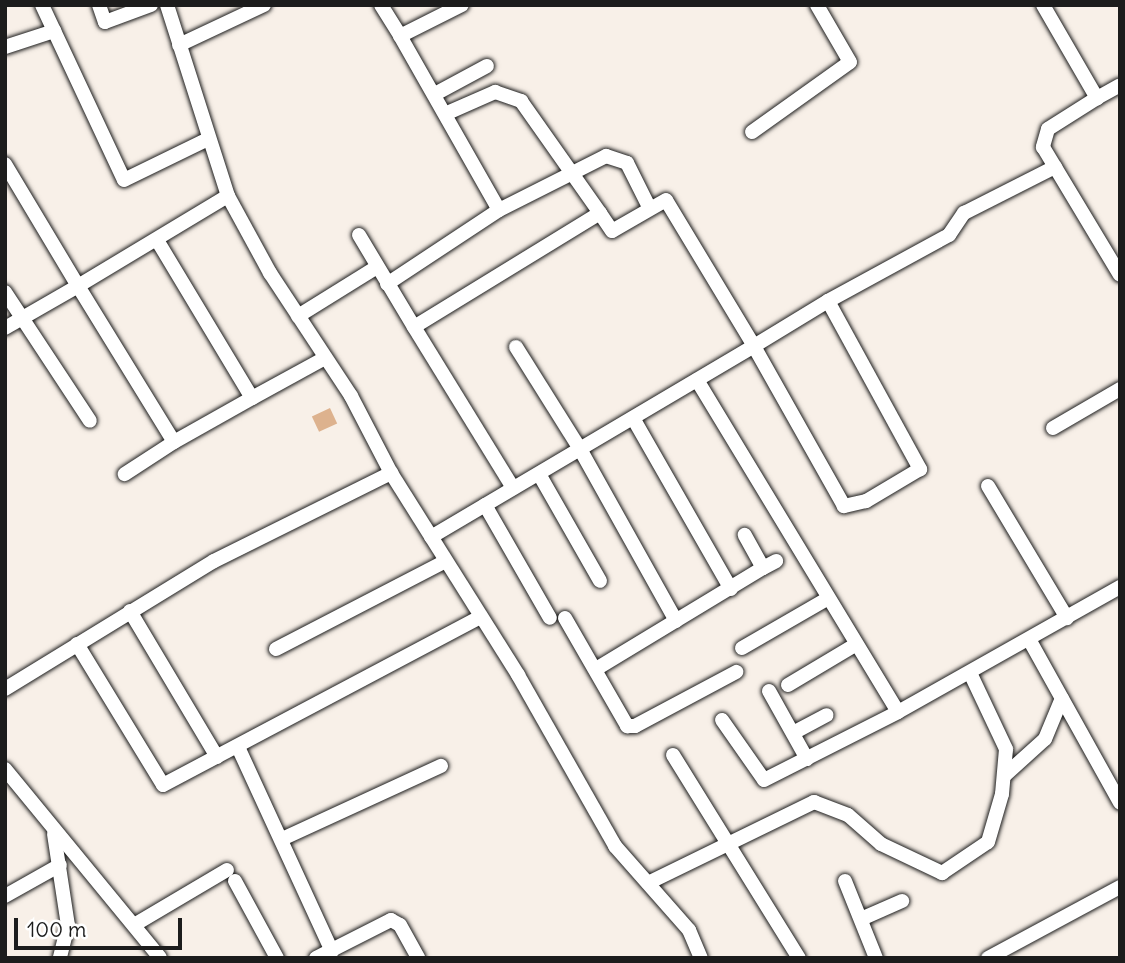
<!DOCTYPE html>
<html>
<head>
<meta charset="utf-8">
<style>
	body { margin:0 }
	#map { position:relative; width:1125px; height:963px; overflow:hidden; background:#f8f0e8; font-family:Delius,sans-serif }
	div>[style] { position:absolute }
	.building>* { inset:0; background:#ddb28e; transform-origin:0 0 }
	.roads { filter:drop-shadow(0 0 2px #1c1c1c) drop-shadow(0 0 2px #1c1c1c) }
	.street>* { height:14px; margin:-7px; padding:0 7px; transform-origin:7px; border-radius:7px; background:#fff }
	span { translate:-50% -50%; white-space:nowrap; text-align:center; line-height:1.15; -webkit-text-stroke:5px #fff; paint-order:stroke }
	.frame { position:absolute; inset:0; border:7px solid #1c1c1c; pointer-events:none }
	.scale { position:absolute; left:14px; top:918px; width:168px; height:32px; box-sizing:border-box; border:4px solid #1c1c1c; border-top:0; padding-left:9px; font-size:21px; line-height:24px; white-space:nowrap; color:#1c1c1c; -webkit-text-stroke:5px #fff; paint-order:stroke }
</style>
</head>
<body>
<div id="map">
	<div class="building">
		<div style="left:330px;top:408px;width:17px;height:20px;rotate:65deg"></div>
	</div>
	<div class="roads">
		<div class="street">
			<div style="left:42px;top:5px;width:193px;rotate:64.9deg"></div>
			<div style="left:124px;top:180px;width:93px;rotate:-26deg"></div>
			<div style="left:99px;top:5px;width:18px;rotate:71deg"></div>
			<div style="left:105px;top:22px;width:49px;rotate:-20.3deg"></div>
			<div style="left:167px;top:5px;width:201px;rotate:72.3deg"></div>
			<div style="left:228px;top:196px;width:88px;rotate:61.4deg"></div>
			<div style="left:270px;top:273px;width:147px;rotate:56.6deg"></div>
			<div style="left:351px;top:396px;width:87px;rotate:62.5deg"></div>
			<div style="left:391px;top:473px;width:239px;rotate:57.8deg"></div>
			<div style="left:518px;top:675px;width:197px;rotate:60.4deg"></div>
			<div style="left:615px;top:846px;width:112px;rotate:48.6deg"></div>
			<div style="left:689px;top:930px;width:30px;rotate:67deg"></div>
			<div style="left:381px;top:5px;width:36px;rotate:58deg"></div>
			<div style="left:400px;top:36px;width:69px;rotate:-26.6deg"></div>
			<div style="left:1043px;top:5px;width:108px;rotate:59.9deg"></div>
			<div style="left:1097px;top:98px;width:58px;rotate:147.7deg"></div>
			<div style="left:1048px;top:129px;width:19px;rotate:106deg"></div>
			<div style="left:1043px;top:147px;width:149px;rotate:59deg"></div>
			<div style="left:179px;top:45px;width:94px;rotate:-25.2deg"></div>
			<div style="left:5px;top:47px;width:52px;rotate:-18.1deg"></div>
			<div style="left:435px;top:94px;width:59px;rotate:-28.3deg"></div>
			<div style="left:1097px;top:98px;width:26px;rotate:-29deg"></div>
			<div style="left:445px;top:114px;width:55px;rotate:-23.7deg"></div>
			<div style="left:495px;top:92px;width:28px;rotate:19deg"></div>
			<div style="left:521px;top:101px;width:137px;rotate:54.8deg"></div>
			<div style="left:752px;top:132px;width:120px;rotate:-35.5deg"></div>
			<div style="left:850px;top:62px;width:66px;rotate:-120.1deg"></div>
			<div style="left:5px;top:164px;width:142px;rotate:59.1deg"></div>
			<div style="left:78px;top:286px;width:175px;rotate:-31deg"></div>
			<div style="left:499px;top:210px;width:120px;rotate:-26.8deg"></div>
			<div style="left:606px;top:156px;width:22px;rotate:18deg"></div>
			<div style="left:627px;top:163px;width:51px;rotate:63.4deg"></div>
			<div style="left:359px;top:235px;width:107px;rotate:59.1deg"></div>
			<div style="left:157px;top:240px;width:184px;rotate:59deg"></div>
			<div style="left:252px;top:398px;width:83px;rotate:-28.7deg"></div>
			<div style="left:387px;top:284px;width:134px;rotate:-33.5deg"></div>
			<div style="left:499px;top:210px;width:200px;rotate:-119.6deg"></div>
			<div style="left:5px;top:292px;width:154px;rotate:56.6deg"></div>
			<div style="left:828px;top:301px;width:192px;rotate:61.3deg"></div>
			<div style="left:920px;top:469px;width:63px;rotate:149.3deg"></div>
			<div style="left:866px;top:501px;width:23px;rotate:167deg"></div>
			<div style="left:844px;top:506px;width:184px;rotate:-119.4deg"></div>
			<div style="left:754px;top:346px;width:87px;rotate:-31.3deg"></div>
			<div style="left:828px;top:301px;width:138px;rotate:-28.6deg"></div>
			<div style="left:949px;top:235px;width:27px;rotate:-56deg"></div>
			<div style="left:964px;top:213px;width:102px;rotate:-26.8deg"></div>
			<div style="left:298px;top:316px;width:93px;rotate:-31.8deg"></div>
			<div style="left:5px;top:328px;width:84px;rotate:-29.9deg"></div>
			<div style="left:78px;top:286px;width:183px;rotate:58.4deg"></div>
			<div style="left:174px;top:442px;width:59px;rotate:146.9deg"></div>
			<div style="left:516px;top:347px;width:120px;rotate:57.9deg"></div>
			<div style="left:580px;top:449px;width:197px;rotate:60.8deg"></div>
			<div style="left:697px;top:380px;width:388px;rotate:58.8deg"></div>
			<div style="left:898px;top:712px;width:255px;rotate:-29.4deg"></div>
			<div style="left:633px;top:418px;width:197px;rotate:60.2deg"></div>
			<div style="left:1053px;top:428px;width:78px;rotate:-30.2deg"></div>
			<div style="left:174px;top:442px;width:90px;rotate:-29.4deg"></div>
			<div style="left:539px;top:474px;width:123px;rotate:60.3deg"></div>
			<div style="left:988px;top:486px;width:154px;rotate:59.1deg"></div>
			<div style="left:485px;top:505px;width:130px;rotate:60.1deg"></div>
			<div style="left:431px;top:537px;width:375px;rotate:-30.6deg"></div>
			<div style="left:754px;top:346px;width:170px;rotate:-121.1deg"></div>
			<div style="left:666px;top:200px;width:62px;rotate:150.1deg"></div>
			<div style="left:612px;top:231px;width:22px;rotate:-124deg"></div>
			<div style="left:600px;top:213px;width:218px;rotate:148.5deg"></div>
			<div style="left:414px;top:327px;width:189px;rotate:58.4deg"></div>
			<div style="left:763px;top:568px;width:15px;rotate:-28deg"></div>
			<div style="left:130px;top:611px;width:170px;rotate:59.2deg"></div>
			<div style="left:565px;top:618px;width:125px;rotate:60.1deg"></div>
			<div style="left:627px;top:726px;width:8px"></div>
			<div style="left:635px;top:726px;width:115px;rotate:-28.1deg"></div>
			<div style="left:1030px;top:641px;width:185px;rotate:60.9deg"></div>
			<div style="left:77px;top:644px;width:165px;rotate:58.6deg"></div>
			<div style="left:163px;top:785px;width:359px;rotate:-27.9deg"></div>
			<div style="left:742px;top:648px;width:98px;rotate:-30deg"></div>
			<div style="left:276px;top:649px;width:191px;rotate:-27.4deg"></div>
			<div style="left:596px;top:669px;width:195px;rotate:-31.2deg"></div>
			<div style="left:763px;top:568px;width:38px;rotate:-119deg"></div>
			<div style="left:788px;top:685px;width:78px;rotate:-30.8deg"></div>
			<div style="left:5px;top:689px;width:245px;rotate:-31.5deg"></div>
			<div style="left:214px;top:561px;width:198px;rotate:-26.4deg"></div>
			<div style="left:769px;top:691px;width:78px;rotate:60.8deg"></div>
			<div style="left:722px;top:720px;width:73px;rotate:55deg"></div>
			<div style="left:764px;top:780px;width:150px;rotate:-26.9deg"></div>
			<div style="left:793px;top:733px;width:38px;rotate:-28deg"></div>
			<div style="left:238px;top:747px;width:225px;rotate:65.3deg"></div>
			<div style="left:673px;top:755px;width:239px;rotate:58.2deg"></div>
			<div style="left:5px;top:769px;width:244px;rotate:50.6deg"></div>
			<div style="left:1004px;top:776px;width:55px;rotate:-42.1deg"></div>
			<div style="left:1045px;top:739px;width:44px;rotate:-67.5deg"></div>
			<div style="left:54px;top:834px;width:92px;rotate:81.3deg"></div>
			<div style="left:68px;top:925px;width:34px;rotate:104deg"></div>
			<div style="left:282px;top:839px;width:175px;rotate:-24.7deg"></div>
			<div style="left:235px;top:881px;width:88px;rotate:61.4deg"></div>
			<div style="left:845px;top:881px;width:83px;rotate:68.1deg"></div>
			<div style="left:648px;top:883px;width:185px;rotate:-26deg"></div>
			<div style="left:814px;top:802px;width:36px;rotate:21deg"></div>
			<div style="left:848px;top:815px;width:44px;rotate:41.3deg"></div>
			<div style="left:881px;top:844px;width:68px;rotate:25.4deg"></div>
			<div style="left:942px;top:873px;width:55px;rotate:-34deg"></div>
			<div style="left:988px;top:842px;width:50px;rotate:-73.7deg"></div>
			<div style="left:1002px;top:794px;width:45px;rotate:-84.9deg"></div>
			<div style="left:1006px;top:749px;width:82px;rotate:-115.3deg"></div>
			<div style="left:5px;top:896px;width:63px;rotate:-29.4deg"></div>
			<div style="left:861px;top:919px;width:45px;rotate:-23.7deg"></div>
			<div style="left:134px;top:925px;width:108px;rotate:-30.6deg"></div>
			<div style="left:316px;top:958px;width:84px;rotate:-26.9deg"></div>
			<div style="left:391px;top:920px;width:10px;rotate:29deg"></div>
			<div style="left:400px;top:925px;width:38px;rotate:61deg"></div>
			<div style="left:988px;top:958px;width:150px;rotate:-28.3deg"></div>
		</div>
	</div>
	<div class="frame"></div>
	<div class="scale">100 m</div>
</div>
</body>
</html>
